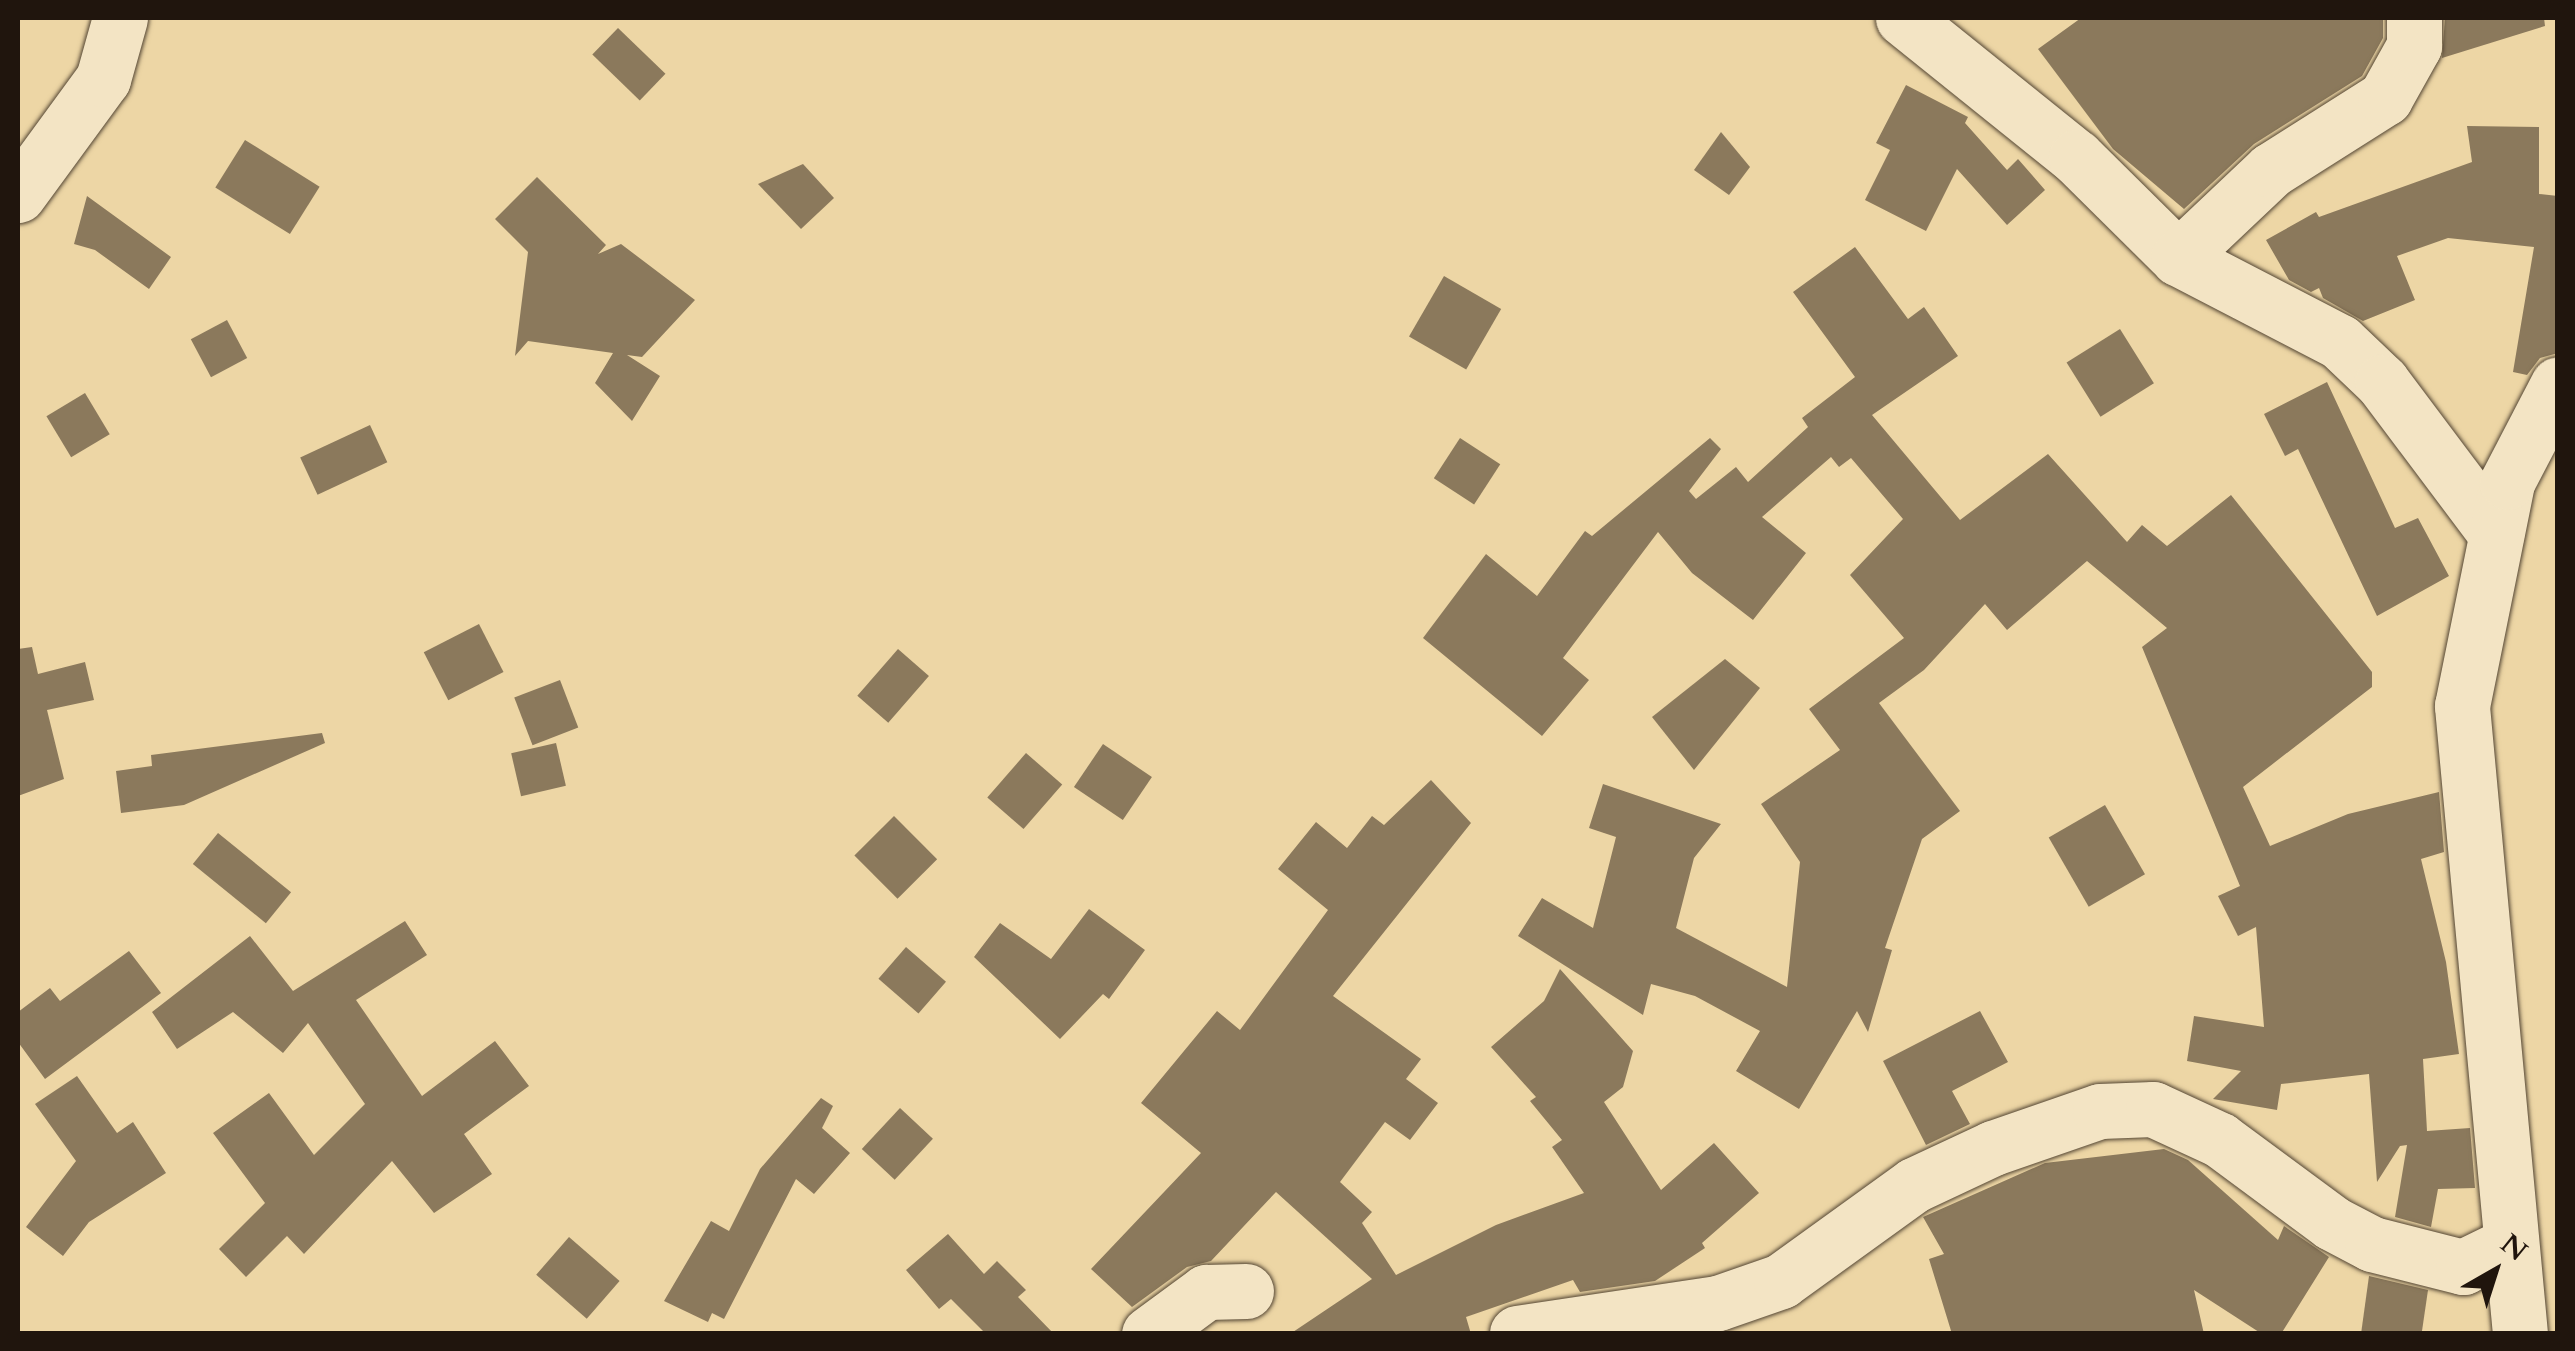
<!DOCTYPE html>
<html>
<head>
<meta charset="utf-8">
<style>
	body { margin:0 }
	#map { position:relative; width:2575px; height:1351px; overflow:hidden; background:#edd6a5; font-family:Cardo,serif }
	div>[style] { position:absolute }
	.building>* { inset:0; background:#8b795c; transform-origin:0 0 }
	.roads { filter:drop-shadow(0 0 2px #534533) drop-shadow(0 0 2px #534533) }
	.street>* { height:55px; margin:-27.5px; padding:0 27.5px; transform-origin:27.5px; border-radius:27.5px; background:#f3e4c4 }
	span { translate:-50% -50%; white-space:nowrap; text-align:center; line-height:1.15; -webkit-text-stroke:8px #f3e4c4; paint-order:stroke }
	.frame { position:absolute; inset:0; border:20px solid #20150d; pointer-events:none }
	.north { position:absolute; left:2445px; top:1221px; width:100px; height:100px; -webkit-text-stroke:8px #f3e4c4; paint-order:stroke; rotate:39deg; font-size:28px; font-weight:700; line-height:40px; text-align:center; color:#20150d }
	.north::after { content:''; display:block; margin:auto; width:35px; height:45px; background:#20150d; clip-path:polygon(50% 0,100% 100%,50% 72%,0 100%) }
</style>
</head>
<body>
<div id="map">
	<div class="building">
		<div style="clip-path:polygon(2081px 18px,2383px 18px,2383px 38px,2362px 76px,2254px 144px,2184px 209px,2113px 149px,2038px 49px)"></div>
		<div style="clip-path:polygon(2445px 18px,2544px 18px,2545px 26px,2442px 58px)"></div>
		<div style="left:618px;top:28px;width:66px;height:37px;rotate:44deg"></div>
		<div style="clip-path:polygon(1906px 85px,1968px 117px,1965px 123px,2007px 170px,2018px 159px,2045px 190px,2007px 225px,1957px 169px,1926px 231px,1865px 200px,1890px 150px,1876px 143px)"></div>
		<div style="clip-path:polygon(2467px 126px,2539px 127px,2539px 194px,2558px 196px,2558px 353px,2540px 358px,2527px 375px,2513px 372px,2534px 247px,2448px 238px,2397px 256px,2415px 300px,2363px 321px,2323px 298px,2319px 288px,2311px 292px,2289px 280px,2266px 240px,2316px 212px,2319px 217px,2472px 162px)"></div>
		<div style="clip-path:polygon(1721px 132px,1750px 167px,1729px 195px,1694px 170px)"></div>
		<div style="left:245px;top:140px;width:88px;height:56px;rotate:32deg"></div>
		<div style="clip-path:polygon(803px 164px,834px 198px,801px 229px,758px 184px)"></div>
		<div style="clip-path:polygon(537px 177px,606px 245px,598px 254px,621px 244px,695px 300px,642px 357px,627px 355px,660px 376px,632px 421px,595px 383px,613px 353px,528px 341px,515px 356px,528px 252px,495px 219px)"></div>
		<div style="clip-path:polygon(87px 196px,171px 257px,149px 289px,95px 250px,74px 244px)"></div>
		<div style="clip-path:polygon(1855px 247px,1908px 319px,1924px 307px,1958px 356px,1872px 415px,1960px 520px,2048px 454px,2127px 542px,2142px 525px,2167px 546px,2231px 495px,2372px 672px,2372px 687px,2243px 787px,2270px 846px,2348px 814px,2439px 792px,2444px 852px,2421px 859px,2446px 962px,2459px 1054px,2423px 1059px,2427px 1131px,2470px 1128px,2475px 1188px,2438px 1189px,2431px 1227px,2395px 1217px,2407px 1145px,2400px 1146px,2377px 1182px,2369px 1074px,2281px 1084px,2277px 1110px,2213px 1099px,2241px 1071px,2187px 1061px,2194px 1016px,2264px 1027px,2256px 927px,2238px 936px,2218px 896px,2240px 886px,2142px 647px,2167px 628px,2087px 561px,2007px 630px,1985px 604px,1924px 670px,1879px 703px,1960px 811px,1922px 839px,1885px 948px,1892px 950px,1868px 1032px,1857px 1011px,1799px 1109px,1736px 1071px,1760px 1031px,1695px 996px,1651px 984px,1643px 1015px,1518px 936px,1542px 898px,1593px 928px,1616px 837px,1589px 828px,1603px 784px,1721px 824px,1694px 858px,1676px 928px,1787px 987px,1800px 862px,1761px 804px,1840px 750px,1809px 709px,1904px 638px,1850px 575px,1903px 519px,1851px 458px,1839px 467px,1831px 457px,1762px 517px,1806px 553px,1753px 620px,1692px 573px,1658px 532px,1563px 658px,1589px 680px,1542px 736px,1423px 638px,1486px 554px,1537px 596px,1585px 531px,1592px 536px,1710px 438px,1721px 449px,1689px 491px,1696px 499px,1736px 467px,1748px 482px,1808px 427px,1802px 418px,1855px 377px,1793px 292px)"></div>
		<div style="left:1444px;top:276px;width:66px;height:70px;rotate:30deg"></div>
		<div style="left:227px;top:320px;width:43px;height:41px;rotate:62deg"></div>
		<div style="left:2120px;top:329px;width:64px;height:63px;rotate:58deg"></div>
		<div style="clip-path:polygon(2327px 382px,2395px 528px,2418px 518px,2449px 576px,2377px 616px,2298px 449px,2285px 456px,2264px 414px)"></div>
		<div style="left:85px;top:393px;width:48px;height:45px;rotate:59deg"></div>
		<div style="left:370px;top:425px;width:41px;height:77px;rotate:65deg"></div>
		<div style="left:1460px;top:438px;width:48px;height:48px;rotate:33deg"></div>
		<div style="left:479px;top:624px;width:54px;height:62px;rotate:63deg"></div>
		<div style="clip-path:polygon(32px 647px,38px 674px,85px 662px,94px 700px,47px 710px,64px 779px,18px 796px,18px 649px)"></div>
		<div style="left:898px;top:649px;width:41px;height:62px;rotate:41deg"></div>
		<div style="clip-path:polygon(1725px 659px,1760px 688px,1694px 770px,1652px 717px)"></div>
		<div style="left:560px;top:680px;width:51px;height:49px;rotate:69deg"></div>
		<div style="clip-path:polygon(322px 733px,325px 743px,184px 805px,121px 813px,116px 771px,152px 766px,151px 755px)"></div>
		<div style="left:556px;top:743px;width:44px;height:46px;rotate:77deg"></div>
		<div style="left:1103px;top:744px;width:59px;height:52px;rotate:34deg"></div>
		<div style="left:1026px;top:753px;width:48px;height:59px;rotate:41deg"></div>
		<div style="clip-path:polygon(1431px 780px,1471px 823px,1333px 996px,1421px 1059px,1406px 1079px,1438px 1103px,1410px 1140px,1385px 1122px,1340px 1182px,1372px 1212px,1362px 1223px,1396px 1275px,1496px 1225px,1584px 1193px,1552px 1147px,1562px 1140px,1530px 1101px,1536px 1097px,1491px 1047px,1544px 1001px,1560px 969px,1633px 1051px,1623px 1087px,1604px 1102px,1661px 1190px,1714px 1143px,1759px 1193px,1702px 1243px,1705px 1248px,1655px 1281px,1580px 1292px,1573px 1280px,1466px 1317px,1471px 1334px,1290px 1334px,1372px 1279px,1276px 1192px,1211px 1261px,1187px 1267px,1132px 1307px,1091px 1269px,1201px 1153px,1141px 1103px,1217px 1011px,1240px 1030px,1328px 910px,1278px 869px,1316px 822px,1347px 848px,1372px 816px,1384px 825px)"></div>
		<div style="left:2105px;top:805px;width:80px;height:65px;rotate:60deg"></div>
		<div style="left:894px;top:816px;width:61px;height:56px;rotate:45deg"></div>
		<div style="left:218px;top:833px;width:94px;height:40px;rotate:39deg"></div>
		<div style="clip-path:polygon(1089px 909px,1145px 950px,1109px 999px,1103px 994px,1060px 1039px,974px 957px,1000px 923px,1051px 959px)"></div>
		<div style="clip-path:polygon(405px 921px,427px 955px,356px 1000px,422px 1096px,495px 1041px,529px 1086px,464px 1134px,492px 1174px,434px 1213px,392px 1161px,304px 1254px,287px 1236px,246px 1277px,219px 1249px,265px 1203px,213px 1133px,269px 1093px,314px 1155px,365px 1104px,308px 1023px,283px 1053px,233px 1012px,177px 1049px,152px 1012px,250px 936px,293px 991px)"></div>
		<div style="left:906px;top:947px;width:53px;height:42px;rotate:41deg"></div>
		<div style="clip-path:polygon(129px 951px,161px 993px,45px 1079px,18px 1042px,18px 1012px,50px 988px,60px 1001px)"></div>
		<div style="clip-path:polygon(1980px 1011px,2008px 1062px,1952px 1091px,1970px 1124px,1926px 1145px,1883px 1061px)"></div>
		<div style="clip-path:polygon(77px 1076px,117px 1133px,133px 1122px,166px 1173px,89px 1222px,63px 1256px,26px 1227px,76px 1161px,35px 1104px)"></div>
		<div style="clip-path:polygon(821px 1098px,833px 1106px,822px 1128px,850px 1153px,814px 1194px,796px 1179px,724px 1319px,712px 1313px,708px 1322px,664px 1301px,711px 1221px,729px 1231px,760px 1169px)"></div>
		<div style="left:900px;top:1108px;width:45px;height:56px;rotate:43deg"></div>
		<div style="clip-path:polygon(2164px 1149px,2188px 1160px,2278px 1240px,2284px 1226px,2329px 1257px,2281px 1334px,2262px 1334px,2194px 1290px,2204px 1334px,1952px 1334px,1929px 1259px,1944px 1254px,1923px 1217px,2045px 1163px)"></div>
		<div style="clip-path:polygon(948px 1234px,984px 1274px,997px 1261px,1026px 1290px,1018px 1297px,1054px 1334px,986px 1334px,951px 1299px,939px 1309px,906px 1270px)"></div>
		<div style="left:569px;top:1237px;width:67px;height:50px;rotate:41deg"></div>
		<div style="clip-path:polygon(2369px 1276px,2428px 1290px,2422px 1331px,2361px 1334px)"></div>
	</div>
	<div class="roads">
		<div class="street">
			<div style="left:1903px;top:18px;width:222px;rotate:38.8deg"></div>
			<div style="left:2076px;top:157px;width:144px;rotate:44.7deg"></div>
			<div style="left:2178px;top:258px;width:182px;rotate:27.4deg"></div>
			<div style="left:2340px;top:342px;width:58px;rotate:43.6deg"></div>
			<div style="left:2382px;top:382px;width:190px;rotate:53.1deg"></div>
			<div style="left:18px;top:195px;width:144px;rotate:-53.8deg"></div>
			<div style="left:103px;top:79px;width:63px;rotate:-74.4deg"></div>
			<div style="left:2178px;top:258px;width:128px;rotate:-43.4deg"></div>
			<div style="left:2271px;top:170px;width:135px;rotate:-32.3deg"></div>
			<div style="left:2385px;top:98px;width:60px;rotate:-60.9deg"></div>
			<div style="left:2414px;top:46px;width:28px;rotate:-90deg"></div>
			<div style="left:1517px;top:1333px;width:203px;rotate:-8.5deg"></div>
			<div style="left:1718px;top:1303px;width:67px;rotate:-19.2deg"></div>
			<div style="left:1781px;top:1281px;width:164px;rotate:-35.8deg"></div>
			<div style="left:1914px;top:1185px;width:87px;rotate:-25.1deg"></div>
			<div style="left:1993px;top:1148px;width:113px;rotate:-19.1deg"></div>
			<div style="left:2100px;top:1111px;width:53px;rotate:-2.2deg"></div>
			<div style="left:2153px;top:1109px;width:74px;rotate:24.8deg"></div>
			<div style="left:2220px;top:1140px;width:139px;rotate:36.5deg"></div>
			<div style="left:2332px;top:1223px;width:45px;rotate:27.7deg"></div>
			<div style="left:2372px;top:1244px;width:94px;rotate:14.2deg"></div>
			<div style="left:2463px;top:1267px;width:52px;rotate:-26.1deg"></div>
			<div style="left:1149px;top:1334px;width:71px;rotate:-36.4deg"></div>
			<div style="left:1206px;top:1292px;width:40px;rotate:-1.4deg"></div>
			<div style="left:2520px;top:1334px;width:631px;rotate:-95.28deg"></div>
			<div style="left:2462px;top:706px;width:228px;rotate:-78.6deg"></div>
			<div style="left:2507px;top:482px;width:110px;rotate:-62.5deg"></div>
		</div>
	</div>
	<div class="frame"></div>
	<div class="north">N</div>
</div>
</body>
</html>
